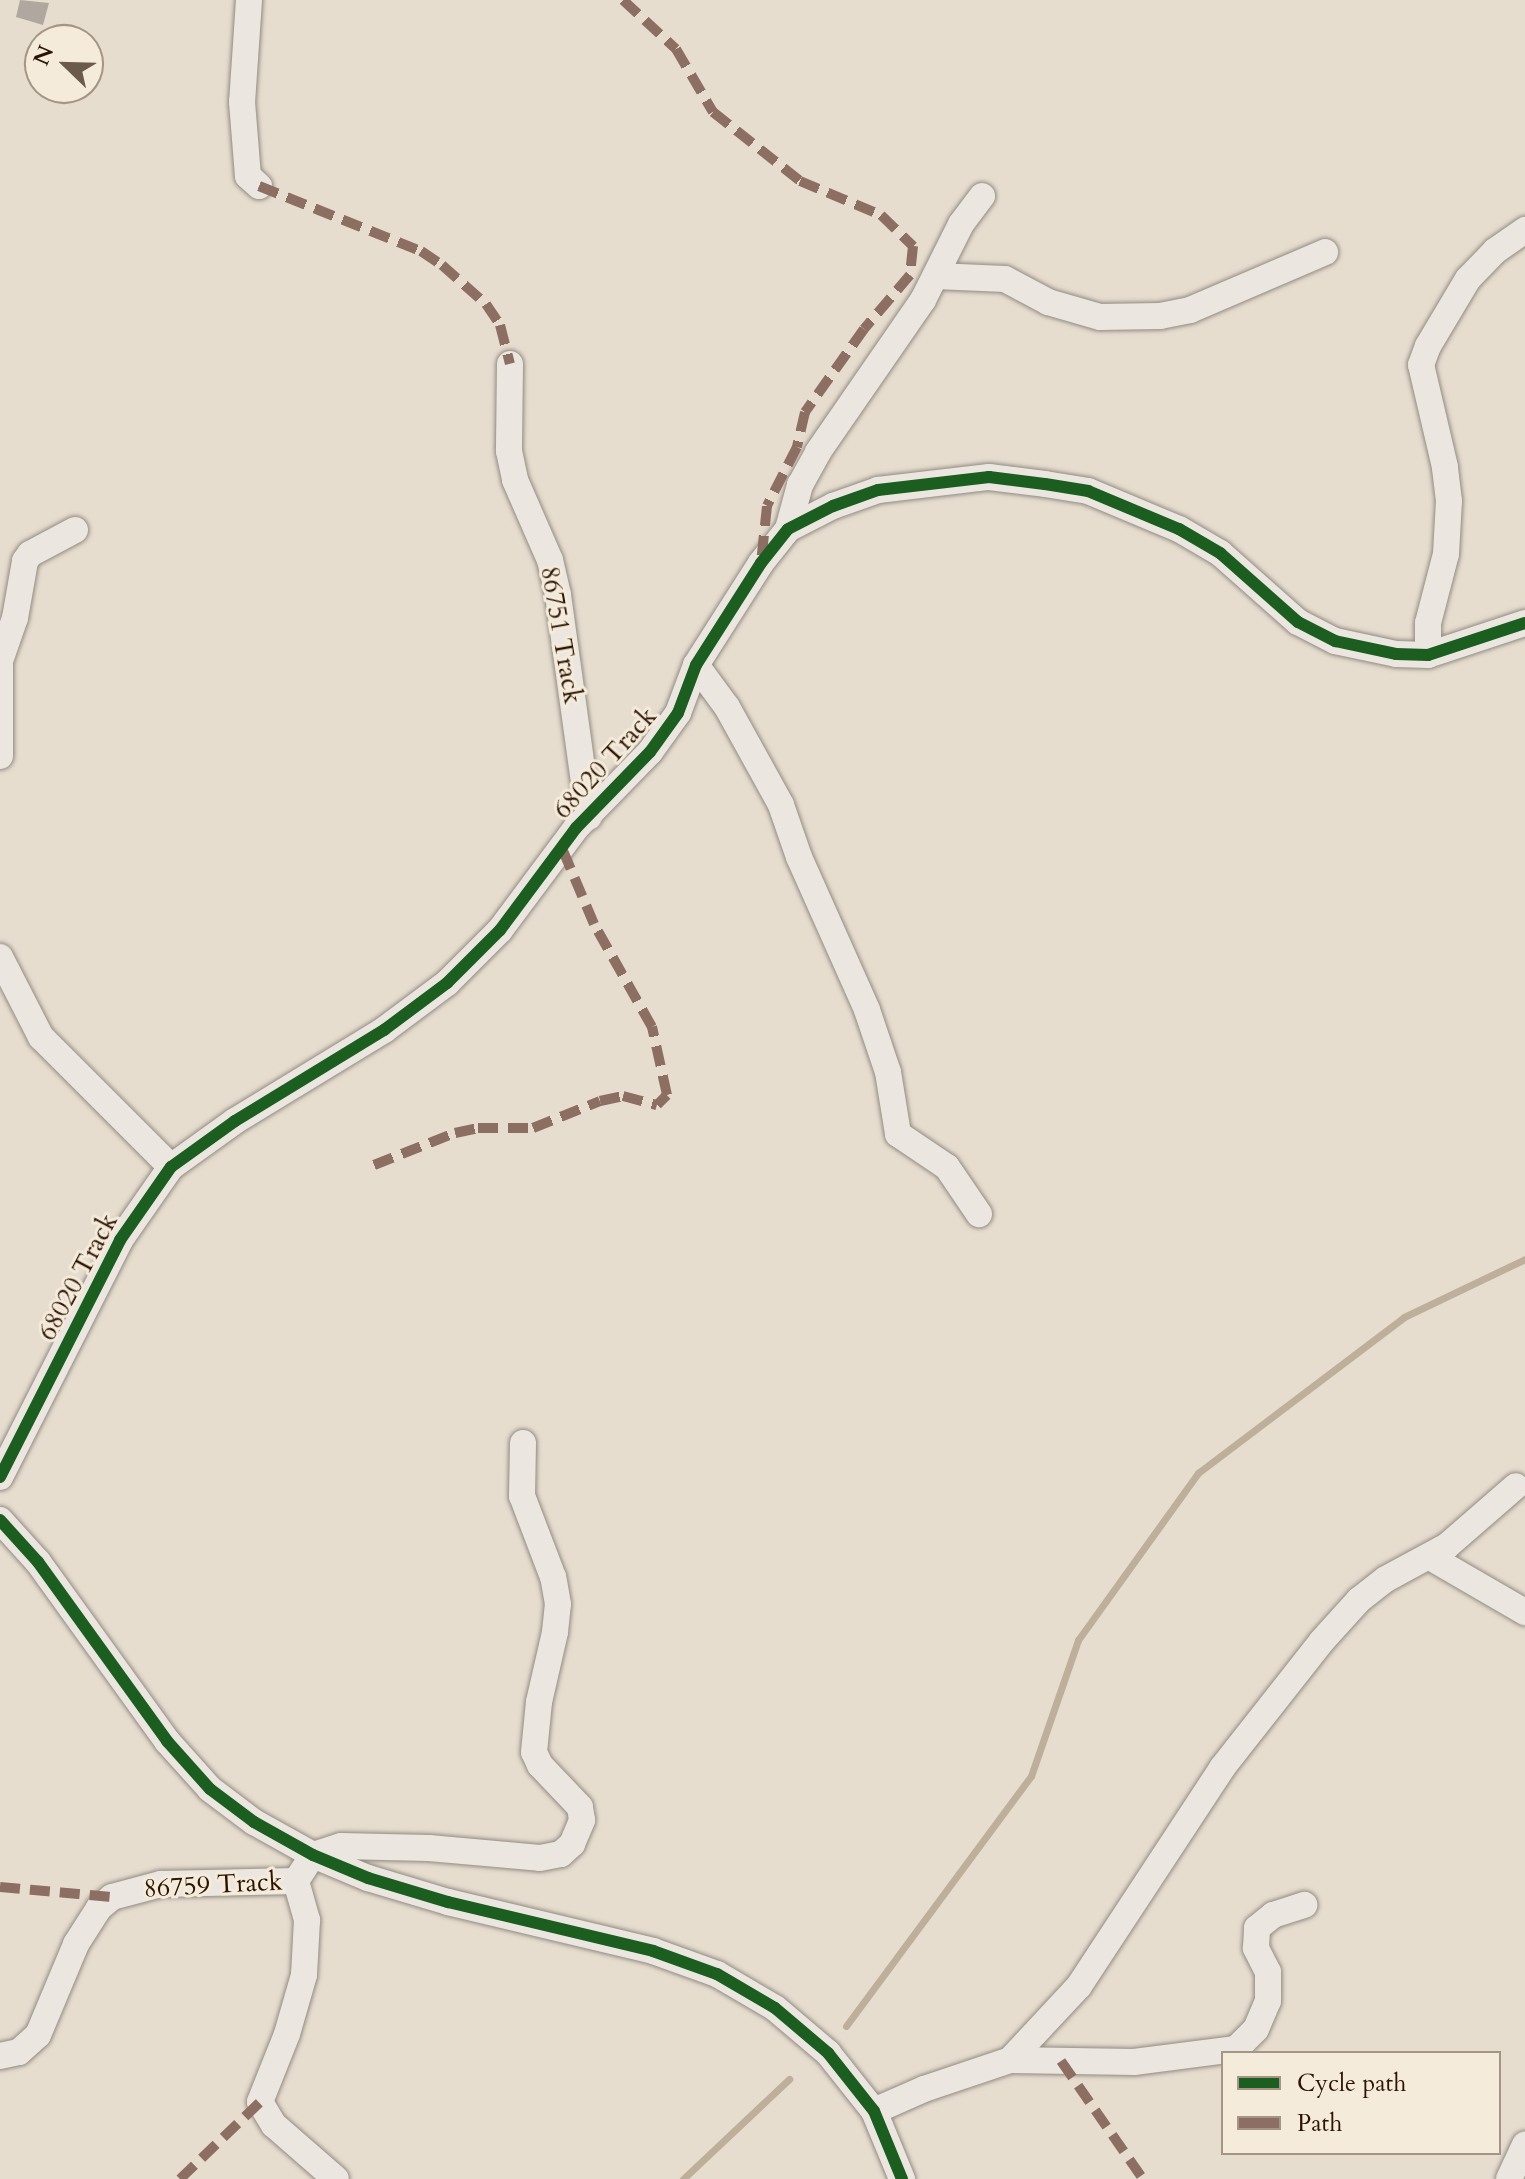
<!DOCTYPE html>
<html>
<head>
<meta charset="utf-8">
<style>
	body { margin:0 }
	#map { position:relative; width:1525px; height:2179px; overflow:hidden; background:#e6ddcf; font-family:Cardo,serif }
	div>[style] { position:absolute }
	.stream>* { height:7px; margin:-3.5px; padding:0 3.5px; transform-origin:3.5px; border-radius:3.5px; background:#bdaf9a }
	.building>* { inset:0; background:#b0a89e }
	.roads { filter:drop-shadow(0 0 2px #938b81) drop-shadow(0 0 2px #938b81) }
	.minor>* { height:26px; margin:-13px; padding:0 13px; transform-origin:13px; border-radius:13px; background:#ebe7e0 }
	.quiet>* { height:10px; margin-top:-5px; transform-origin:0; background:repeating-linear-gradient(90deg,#8d6e63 0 20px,transparent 0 30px) }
	.cycleway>* { height:12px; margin:-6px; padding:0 6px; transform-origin:6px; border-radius:6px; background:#1b5e20 }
	span { translate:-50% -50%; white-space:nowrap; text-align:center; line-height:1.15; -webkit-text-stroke:6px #f5ebda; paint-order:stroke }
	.street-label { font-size:26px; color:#2b1403 }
	.legend { position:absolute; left:1221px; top:2051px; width:280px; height:104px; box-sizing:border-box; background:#f5ebda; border:2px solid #a49584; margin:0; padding:10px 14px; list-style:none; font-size:24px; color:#2b1403 }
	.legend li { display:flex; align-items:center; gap:16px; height:40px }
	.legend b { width:40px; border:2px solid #a49584 }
	.north { position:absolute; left:24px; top:24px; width:80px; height:80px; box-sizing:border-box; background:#f5ebda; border:2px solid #a49584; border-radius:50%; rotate:293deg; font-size:22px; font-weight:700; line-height:32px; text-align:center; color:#2b1403 }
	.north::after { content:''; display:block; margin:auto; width:28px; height:36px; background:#6c5a4a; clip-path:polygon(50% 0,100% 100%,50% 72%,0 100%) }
</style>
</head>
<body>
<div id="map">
	<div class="stream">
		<div style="left:846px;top:2026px;width:311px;rotate:-53.5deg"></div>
		<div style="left:1031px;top:1776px;width:144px;rotate:-70.9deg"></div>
		<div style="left:1078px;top:1640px;width:206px;rotate:-54.3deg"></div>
		<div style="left:1198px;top:1473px;width:258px;rotate:-37.1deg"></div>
		<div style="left:1404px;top:1317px;width:134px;rotate:-25.6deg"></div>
		<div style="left:683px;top:2179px;width:146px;rotate:-43.3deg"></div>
	</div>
	<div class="building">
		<div style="clip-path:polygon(20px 0,49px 3px,43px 25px,16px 17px)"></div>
	</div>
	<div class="roads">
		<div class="minor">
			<div style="left:249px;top:0;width:102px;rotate:93.9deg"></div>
			<div style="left:242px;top:102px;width:74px;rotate:85.4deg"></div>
			<div style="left:248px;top:176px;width:15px;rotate:42deg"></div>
			<div style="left:936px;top:276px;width:69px;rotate:2.5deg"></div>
			<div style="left:1005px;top:279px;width:49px;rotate:28.1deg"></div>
			<div style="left:1048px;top:302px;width:54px;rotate:16.1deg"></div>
			<div style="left:1100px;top:317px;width:60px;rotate:-1deg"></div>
			<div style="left:1160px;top:316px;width:31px;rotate:-11deg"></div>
			<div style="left:1190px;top:310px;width:147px;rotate:-23.2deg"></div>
			<div style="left:510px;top:364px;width:87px;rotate:90.7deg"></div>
			<div style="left:509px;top:451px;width:30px;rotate:78deg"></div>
			<div style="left:515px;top:480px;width:87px;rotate:66.4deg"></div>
			<div style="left:550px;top:560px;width:36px;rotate:77deg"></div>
			<div style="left:558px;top:595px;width:224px;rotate:82.1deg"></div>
			<div style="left:788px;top:529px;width:46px;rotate:-74.7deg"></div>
			<div style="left:800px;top:485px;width:38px;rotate:-61deg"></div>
			<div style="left:818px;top:452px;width:185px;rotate:-55.4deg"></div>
			<div style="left:923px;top:300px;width:85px;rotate:-63.4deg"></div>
			<div style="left:961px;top:224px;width:35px;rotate:-53deg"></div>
			<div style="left:1428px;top:655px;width:32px;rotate:-90deg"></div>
			<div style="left:1428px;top:623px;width:71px;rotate:-75.4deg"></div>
			<div style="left:1446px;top:554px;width:53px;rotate:-86.8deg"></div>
			<div style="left:1449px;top:501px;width:34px;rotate:-97deg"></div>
			<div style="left:1445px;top:467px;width:105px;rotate:-103.2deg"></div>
			<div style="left:1421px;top:365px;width:20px;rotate:-70deg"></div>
			<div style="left:1428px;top:346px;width:78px;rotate:-59.2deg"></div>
			<div style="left:1468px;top:279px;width:39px;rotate:-46deg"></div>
			<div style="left:1495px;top:251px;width:37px;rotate:-35deg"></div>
			<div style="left:696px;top:665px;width:52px;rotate:53.6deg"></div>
			<div style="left:727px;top:707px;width:112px;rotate:61.1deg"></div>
			<div style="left:781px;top:805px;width:55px;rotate:70.9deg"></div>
			<div style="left:799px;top:857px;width:167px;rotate:66deg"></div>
			<div style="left:867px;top:1010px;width:65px;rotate:71.3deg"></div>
			<div style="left:888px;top:1072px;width:63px;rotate:80.8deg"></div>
			<div style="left:898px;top:1134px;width:59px;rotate:34deg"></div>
			<div style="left:947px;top:1167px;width:57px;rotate:55.8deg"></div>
			<div style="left:0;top:756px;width:95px;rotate:-90deg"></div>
			<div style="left:0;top:661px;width:46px;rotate:-70.8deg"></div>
			<div style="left:15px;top:618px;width:58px;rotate:-80deg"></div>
			<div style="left:25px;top:561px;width:9px;rotate:-54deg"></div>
			<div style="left:30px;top:554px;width:51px;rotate:-28.1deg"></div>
			<div style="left:0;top:957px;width:90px;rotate:62.9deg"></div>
			<div style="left:41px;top:1037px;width:184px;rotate:45deg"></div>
			<div style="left:0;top:1477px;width:266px;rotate:-63.1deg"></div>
			<div style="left:120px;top:1240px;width:89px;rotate:-55.1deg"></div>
			<div style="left:171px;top:1167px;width:79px;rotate:-35.7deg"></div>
			<div style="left:235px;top:1121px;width:175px;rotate:-31.4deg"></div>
			<div style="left:384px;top:1030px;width:79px;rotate:-36.7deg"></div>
			<div style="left:447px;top:983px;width:75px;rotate:-45deg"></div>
			<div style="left:500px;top:930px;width:127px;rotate:-53.3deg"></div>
			<div style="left:576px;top:828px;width:106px;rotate:-45.8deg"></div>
			<div style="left:650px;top:752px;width:48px;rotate:-54.3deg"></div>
			<div style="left:678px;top:713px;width:51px;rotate:-69.4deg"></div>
			<div style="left:696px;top:665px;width:121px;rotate:-57.5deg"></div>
			<div style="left:761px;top:563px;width:43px;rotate:-51.5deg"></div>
			<div style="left:788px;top:529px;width:51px;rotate:-27.1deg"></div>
			<div style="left:833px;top:506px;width:48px;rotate:-19.6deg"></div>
			<div style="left:878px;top:490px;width:112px;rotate:-6.7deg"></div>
			<div style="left:989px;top:477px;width:56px;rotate:7.1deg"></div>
			<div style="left:1045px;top:484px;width:44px;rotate:9.2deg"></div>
			<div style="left:1088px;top:491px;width:99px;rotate:22.7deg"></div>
			<div style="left:1179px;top:529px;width:48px;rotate:30.3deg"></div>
			<div style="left:1220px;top:553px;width:104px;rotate:41.5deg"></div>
			<div style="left:1298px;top:622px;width:42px;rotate:27.2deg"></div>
			<div style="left:1335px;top:641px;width:62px;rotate:12deg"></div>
			<div style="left:1396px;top:654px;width:32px;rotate:2deg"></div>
			<div style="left:1428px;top:655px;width:102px;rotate:-18.3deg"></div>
			<div style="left:0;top:1520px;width:57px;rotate:47.9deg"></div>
			<div style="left:38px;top:1562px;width:221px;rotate:54.2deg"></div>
			<div style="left:167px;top:1741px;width:64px;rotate:48.1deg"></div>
			<div style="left:210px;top:1789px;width:55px;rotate:36.9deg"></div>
			<div style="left:254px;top:1822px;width:68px;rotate:29.2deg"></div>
			<div style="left:313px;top:1855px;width:60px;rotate:22.7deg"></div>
			<div style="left:368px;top:1878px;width:84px;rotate:16.7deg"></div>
			<div style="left:448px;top:1902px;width:211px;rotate:13.4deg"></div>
			<div style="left:653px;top:1951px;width:68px;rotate:19.8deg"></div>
			<div style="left:717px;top:1974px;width:67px;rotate:30.4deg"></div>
			<div style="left:775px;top:2008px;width:70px;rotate:40.3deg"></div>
			<div style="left:828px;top:2053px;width:74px;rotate:51.6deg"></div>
			<div style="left:874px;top:2111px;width:74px;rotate:67.6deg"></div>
			<div style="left:1430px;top:1557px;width:110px;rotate:30.1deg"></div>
			<div style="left:296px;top:1881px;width:41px;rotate:74.2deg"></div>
			<div style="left:307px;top:1920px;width:55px;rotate:93.1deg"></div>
			<div style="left:304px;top:1975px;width:61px;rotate:106.1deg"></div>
			<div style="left:287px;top:2034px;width:73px;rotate:111.7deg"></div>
			<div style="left:260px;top:2102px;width:27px;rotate:59deg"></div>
			<div style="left:274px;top:2125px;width:82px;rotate:41.1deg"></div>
			<div style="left:0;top:2056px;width:19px;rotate:-12deg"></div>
			<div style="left:19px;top:2052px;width:25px;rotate:-42deg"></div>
			<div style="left:38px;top:2035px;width:99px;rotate:-67.3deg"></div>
			<div style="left:76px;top:1944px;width:43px;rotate:-57.4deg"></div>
			<div style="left:99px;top:1908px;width:17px;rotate:-40deg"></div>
			<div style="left:112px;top:1897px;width:51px;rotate:-14.9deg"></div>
			<div style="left:161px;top:1884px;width:135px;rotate:-1.3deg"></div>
			<div style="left:296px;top:1881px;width:31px;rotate:-57deg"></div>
			<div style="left:313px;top:1855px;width:29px;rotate:-18deg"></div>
			<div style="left:341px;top:1846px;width:88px;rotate:1.3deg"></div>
			<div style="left:429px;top:1848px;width:111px;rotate:5.1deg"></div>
			<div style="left:540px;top:1858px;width:21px;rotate:-11deg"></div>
			<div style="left:561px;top:1854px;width:15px;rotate:-42deg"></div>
			<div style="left:572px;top:1844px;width:26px;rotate:-67deg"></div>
			<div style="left:582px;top:1820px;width:13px;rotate:-99deg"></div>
			<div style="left:580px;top:1807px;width:58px;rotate:-133.6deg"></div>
			<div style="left:540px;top:1765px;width:14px;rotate:-115deg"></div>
			<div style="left:534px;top:1752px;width:50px;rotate:-84.3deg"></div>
			<div style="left:539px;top:1702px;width:72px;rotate:-77.1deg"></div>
			<div style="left:555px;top:1632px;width:28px;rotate:-84deg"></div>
			<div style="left:558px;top:1604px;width:27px;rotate:-100deg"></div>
			<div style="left:553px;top:1577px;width:87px;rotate:-110.9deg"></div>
			<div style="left:522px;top:1496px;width:53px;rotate:-88.9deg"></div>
			<div style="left:1010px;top:2060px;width:101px;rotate:-47deg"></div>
			<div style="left:1079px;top:1986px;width:261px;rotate:-56.7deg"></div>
			<div style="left:1222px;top:1768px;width:160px;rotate:-51.8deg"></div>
			<div style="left:1321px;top:1642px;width:57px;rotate:-47.9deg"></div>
			<div style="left:1359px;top:1600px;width:34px;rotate:-38deg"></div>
			<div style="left:1386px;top:1579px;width:69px;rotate:-28.4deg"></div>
			<div style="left:1447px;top:1546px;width:91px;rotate:-41deg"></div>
			<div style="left:874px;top:2111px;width:55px;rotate:-23.7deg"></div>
			<div style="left:924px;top:2089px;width:91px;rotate:-18.6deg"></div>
			<div style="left:1010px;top:2060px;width:124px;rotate:0.9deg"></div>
			<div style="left:1134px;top:2062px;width:103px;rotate:-7.3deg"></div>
			<div style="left:1236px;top:2049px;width:28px;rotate:-45deg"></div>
			<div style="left:1256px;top:2029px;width:30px;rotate:-67deg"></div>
			<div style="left:1268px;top:2001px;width:29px;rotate:-90deg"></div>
			<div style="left:1268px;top:1972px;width:27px;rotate:-117deg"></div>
			<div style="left:1256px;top:1948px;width:20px;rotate:-87deg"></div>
			<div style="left:1257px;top:1928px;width:21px;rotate:-39deg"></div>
			<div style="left:1273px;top:1915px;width:33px;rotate:-18deg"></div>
			<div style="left:1509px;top:2179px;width:38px;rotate:-65deg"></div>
		</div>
	</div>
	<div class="quiet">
		<div style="left:623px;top:0;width:72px;rotate:42.8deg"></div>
		<div style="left:676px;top:49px;width:73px;rotate:59.6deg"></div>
		<div style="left:713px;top:112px;width:111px;rotate:38.4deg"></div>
		<div style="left:800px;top:181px;width:88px;rotate:22.8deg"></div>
		<div style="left:881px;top:215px;width:45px;rotate:44.1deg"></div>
		<div style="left:913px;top:246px;width:29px;rotate:96deg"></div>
		<div style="left:910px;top:275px;width:71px;rotate:130.4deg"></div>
		<div style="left:864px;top:329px;width:102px;rotate:125.4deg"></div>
		<div style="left:805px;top:412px;width:36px;rotate:103deg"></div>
		<div style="left:797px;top:447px;width:66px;rotate:117deg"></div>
		<div style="left:767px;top:506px;width:57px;rotate:96deg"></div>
		<div style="left:259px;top:186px;width:175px;rotate:21.9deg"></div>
		<div style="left:421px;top:251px;width:25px;rotate:34deg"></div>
		<div style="left:442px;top:265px;width:59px;rotate:41.6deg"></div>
		<div style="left:486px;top:304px;width:25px;rotate:56deg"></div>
		<div style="left:500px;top:325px;width:40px;rotate:75.6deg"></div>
		<div style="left:374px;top:1165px;width:87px;rotate:-21.6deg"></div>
		<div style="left:455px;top:1133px;width:24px;rotate:-12deg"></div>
		<div style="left:478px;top:1128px;width:55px"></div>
		<div style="left:533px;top:1128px;width:72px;rotate:-21.9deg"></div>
		<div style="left:600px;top:1101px;width:24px;rotate:-12deg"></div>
		<div style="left:623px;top:1096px;width:35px;rotate:15deg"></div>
		<div style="left:657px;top:1105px;width:14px;rotate:-45deg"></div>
		<div style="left:667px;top:1095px;width:70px;rotate:-102.4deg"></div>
		<div style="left:652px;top:1027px;width:118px;rotate:-119.4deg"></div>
		<div style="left:594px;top:924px;width:85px;rotate:-112.9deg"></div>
		<div style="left:0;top:1887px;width:112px;rotate:5.1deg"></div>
		<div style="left:1061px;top:2061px;width:144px;rotate:55.2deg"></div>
		<div style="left:180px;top:2179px;width:111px;rotate:-43.9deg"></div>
	</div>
	<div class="cycleway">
		<div style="left:0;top:1477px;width:266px;rotate:-63.1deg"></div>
		<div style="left:120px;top:1240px;width:89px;rotate:-55.1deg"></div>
		<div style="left:171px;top:1167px;width:79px;rotate:-35.7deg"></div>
		<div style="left:235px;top:1121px;width:175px;rotate:-31.4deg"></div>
		<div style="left:384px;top:1030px;width:79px;rotate:-36.7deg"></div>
		<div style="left:447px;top:983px;width:75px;rotate:-45deg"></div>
		<div style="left:500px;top:930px;width:127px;rotate:-53.3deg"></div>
		<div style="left:576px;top:828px;width:106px;rotate:-45.8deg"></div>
		<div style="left:650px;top:752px;width:48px;rotate:-54.3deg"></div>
		<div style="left:678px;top:713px;width:51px;rotate:-69.4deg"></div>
		<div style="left:696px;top:665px;width:121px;rotate:-57.5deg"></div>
		<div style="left:761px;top:563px;width:43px;rotate:-51.5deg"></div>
		<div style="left:788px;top:529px;width:51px;rotate:-27.1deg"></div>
		<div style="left:833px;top:506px;width:48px;rotate:-19.6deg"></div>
		<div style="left:878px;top:490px;width:112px;rotate:-6.7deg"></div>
		<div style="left:989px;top:477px;width:56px;rotate:7.1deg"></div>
		<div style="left:1045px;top:484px;width:44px;rotate:9.2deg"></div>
		<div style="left:1088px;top:491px;width:99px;rotate:22.7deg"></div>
		<div style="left:1179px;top:529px;width:48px;rotate:30.3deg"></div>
		<div style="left:1220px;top:553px;width:104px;rotate:41.5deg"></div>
		<div style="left:1298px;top:622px;width:42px;rotate:27.2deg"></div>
		<div style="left:1335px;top:641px;width:62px;rotate:12deg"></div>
		<div style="left:1396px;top:654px;width:32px;rotate:2deg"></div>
		<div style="left:1428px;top:655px;width:102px;rotate:-18.3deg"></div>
		<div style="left:0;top:1520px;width:57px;rotate:47.9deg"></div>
		<div style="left:38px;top:1562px;width:221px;rotate:54.2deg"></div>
		<div style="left:167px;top:1741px;width:64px;rotate:48.1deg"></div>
		<div style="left:210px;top:1789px;width:55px;rotate:36.9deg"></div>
		<div style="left:254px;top:1822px;width:68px;rotate:29.2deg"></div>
		<div style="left:313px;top:1855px;width:60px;rotate:22.7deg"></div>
		<div style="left:368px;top:1878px;width:84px;rotate:16.7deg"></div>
		<div style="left:448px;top:1902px;width:211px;rotate:13.4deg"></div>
		<div style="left:653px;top:1951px;width:68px;rotate:19.8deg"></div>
		<div style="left:717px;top:1974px;width:67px;rotate:30.4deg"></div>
		<div style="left:775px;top:2008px;width:70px;rotate:40.3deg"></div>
		<div style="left:828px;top:2053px;width:74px;rotate:51.6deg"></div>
		<div style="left:874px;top:2111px;width:74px;rotate:67.6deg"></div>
	</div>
	<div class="street-label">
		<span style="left:561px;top:635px;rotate:80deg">86751 Track</span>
		<span style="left:605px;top:763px;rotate:-48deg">68020 Track</span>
		<span style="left:78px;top:1277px;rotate:-62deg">68020 Track</span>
		<span style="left:213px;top:1885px;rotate:-3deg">86759 Track</span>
	</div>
	<ul class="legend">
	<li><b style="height:10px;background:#1b5e20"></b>Cycle path</li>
	<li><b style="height:10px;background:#8d6e63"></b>Path</li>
	</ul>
	<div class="north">N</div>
</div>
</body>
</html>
